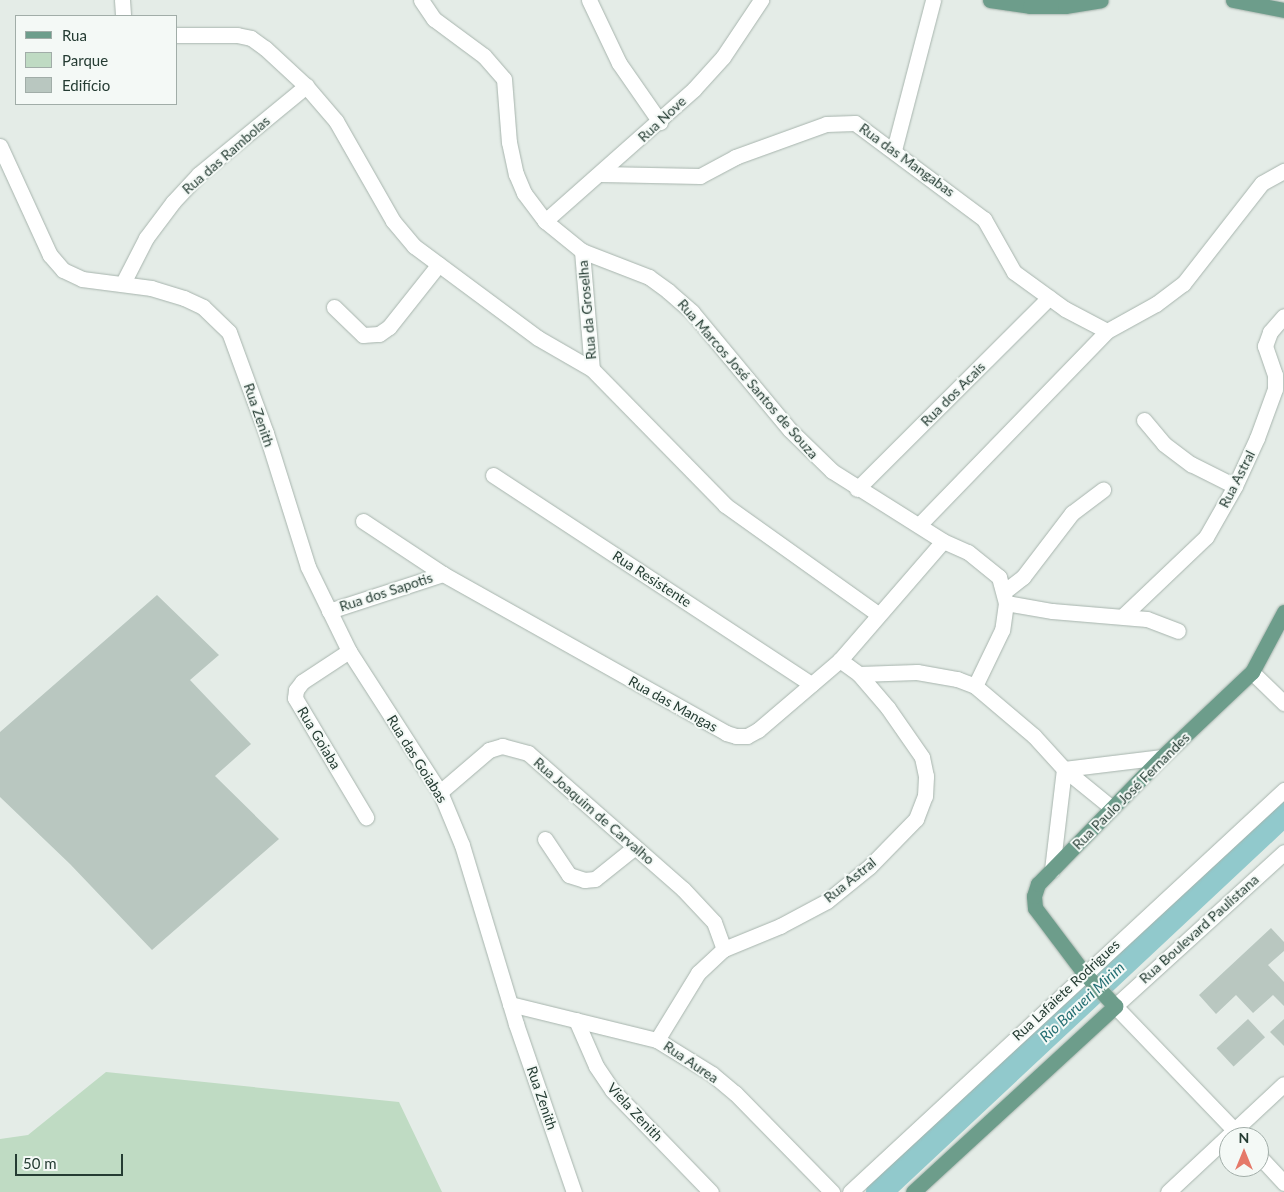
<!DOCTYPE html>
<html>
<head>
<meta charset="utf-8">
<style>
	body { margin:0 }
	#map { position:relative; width:1284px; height:1192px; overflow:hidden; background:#e4ece7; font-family:Lato,sans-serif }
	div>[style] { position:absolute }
	.green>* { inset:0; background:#bfdbc3 }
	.river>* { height:26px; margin:-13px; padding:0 13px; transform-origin:13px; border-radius:13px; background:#91c9cc }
	.building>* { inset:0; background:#b9c7c0; transform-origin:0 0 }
	.roads { filter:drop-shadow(0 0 1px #a7b4ad) drop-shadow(0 0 1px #a7b4ad) }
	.minor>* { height:15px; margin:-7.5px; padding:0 7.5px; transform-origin:7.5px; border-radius:7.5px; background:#fff }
	.major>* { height:15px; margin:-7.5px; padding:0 7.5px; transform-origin:7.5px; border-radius:7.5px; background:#6d9d8b }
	span { translate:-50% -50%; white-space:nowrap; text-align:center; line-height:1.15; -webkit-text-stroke:4px #f4f9f6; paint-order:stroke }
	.street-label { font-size:14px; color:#253c33 }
	.water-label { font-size:15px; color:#246f73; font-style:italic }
	.legend { position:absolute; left:15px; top:15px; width:162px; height:90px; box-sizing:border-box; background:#f4f9f6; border:1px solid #a1ada8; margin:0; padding:6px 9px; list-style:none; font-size:15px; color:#253c33 }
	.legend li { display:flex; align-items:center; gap:10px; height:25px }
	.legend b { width:25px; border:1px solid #a1ada8 }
	.north { position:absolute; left:1219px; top:1127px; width:50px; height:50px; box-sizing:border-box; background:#f4f9f6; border:1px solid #a1ada8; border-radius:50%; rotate:0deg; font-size:14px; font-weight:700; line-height:20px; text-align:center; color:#253c33 }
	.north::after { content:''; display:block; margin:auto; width:18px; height:22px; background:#e57969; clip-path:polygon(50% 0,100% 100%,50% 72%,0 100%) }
	.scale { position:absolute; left:15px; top:1154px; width:108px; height:22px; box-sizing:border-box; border:2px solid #253c33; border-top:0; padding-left:6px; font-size:15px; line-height:18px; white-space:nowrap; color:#253c33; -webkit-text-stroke:4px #f4f9f6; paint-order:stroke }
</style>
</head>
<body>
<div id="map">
	<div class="green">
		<div style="clip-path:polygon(106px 1072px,399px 1102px,442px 1192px,0 1192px,0 1139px,28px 1135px)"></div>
	</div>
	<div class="river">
		<div style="left:879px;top:1192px;width:555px;rotate:-43.1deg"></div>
	</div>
	<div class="building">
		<div style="clip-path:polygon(157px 595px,219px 655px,190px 680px,251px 744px,215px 776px,279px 839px,152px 950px,70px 864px,0 797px,0 732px)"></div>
		<div style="clip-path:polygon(1271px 928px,1284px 942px,1284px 951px,1268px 965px,1284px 982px,1284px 1006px,1273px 995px,1253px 1013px,1236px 995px,1216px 1014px,1199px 995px)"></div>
		<div style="left:1248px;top:1019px;width:25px;height:43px;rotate:47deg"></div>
		<div style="clip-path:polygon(1284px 1019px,1284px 1046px,1270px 1032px)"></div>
	</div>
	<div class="roads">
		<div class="minor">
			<div style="left:122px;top:0;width:16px;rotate:86deg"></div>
			<div style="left:421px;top:0;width:23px;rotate:56deg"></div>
			<div style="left:434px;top:19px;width:62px;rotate:36.5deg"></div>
			<div style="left:484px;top:56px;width:30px;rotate:49deg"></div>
			<div style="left:504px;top:79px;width:63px;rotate:85.5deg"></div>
			<div style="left:509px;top:142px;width:33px;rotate:78deg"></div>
			<div style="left:516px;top:174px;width:21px;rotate:67deg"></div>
			<div style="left:524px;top:193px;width:35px;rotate:53deg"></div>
			<div style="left:545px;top:221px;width:48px;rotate:39deg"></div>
			<div style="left:582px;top:251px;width:72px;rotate:21.2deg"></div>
			<div style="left:649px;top:277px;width:24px;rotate:36deg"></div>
			<div style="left:668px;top:291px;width:32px;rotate:41deg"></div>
			<div style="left:692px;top:312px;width:153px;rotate:50.3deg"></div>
			<div style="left:790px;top:430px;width:59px;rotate:44.3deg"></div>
			<div style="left:832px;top:471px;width:131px;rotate:32.2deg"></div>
			<div style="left:943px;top:541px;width:27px;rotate:24deg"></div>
			<div style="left:968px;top:552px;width:40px;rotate:39deg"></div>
			<div style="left:999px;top:577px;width:27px;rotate:75deg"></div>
			<div style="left:1006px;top:603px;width:27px;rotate:98deg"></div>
			<div style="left:1002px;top:630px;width:62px;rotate:115.7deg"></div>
			<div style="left:589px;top:0;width:70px;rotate:64.5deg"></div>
			<div style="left:619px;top:63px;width:72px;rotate:55.2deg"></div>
			<div style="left:176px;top:35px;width:61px"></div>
			<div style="left:237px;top:35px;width:14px;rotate:12deg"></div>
			<div style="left:251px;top:38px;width:17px;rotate:36deg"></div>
			<div style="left:265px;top:48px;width:56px;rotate:42.8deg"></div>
			<div style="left:306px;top:86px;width:46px;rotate:49.4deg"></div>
			<div style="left:336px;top:121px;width:115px;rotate:60.3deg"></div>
			<div style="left:393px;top:221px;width:33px;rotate:50deg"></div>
			<div style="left:414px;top:246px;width:154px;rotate:36.6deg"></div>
			<div style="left:538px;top:338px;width:62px;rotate:29.9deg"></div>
			<div style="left:592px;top:369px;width:190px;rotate:45.6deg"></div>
			<div style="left:725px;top:505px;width:188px;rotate:35.5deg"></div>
			<div style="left:0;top:146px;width:120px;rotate:65.4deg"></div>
			<div style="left:50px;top:255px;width:20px;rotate:49deg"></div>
			<div style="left:63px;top:270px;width:21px;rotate:25deg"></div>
			<div style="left:82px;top:279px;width:70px;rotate:7.4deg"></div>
			<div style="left:151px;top:288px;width:34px;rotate:17deg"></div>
			<div style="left:184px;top:298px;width:21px;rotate:25deg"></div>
			<div style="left:203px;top:307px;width:36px;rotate:44deg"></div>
			<div style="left:229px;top:332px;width:108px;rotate:69.9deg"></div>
			<div style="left:266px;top:433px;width:140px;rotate:72.6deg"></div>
			<div style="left:308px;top:567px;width:93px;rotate:64deg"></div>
			<div style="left:349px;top:651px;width:168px;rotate:57.2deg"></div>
			<div style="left:440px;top:792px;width:57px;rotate:67.5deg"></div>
			<div style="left:462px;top:845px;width:187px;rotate:73.2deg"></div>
			<div style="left:516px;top:1024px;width:178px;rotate:71deg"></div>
			<div style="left:894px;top:150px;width:155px;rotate:-75.4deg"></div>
			<div style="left:601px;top:174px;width:99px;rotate:1.2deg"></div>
			<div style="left:700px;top:176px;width:40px;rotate:-28deg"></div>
			<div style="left:735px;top:157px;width:97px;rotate:-19.9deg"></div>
			<div style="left:826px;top:124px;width:29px;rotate:-2deg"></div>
			<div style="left:855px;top:123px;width:161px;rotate:36.7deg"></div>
			<div style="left:984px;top:219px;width:61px;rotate:60.5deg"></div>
			<div style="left:1014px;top:272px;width:63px;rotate:36deg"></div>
			<div style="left:1065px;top:309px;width:47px;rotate:27.6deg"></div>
			<div style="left:545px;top:221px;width:199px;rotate:-41.5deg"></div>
			<div style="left:694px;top:89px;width:43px;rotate:-47.8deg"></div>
			<div style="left:723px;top:57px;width:69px;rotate:-56.3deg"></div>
			<div style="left:582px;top:251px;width:118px;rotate:85.2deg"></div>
			<div style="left:123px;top:283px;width:51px;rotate:-62.9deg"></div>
			<div style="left:146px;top:238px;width:45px;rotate:-53.1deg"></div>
			<div style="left:173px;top:202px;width:38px;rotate:-47deg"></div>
			<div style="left:199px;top:174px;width:139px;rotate:-39.4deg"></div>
			<div style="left:334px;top:307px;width:40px;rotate:44deg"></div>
			<div style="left:363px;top:335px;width:16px;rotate:-4deg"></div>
			<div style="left:379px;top:334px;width:12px;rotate:-35deg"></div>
			<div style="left:389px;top:327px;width:80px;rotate:-51.6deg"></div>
			<div style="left:1144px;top:420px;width:31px;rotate:50deg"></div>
			<div style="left:1164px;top:444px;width:34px;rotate:37deg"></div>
			<div style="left:1191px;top:464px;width:49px;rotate:26.6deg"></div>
			<div style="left:493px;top:475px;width:381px;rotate:33.3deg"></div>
			<div style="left:857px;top:489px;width:271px;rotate:-44.9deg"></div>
			<div style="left:363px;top:521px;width:96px;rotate:33.5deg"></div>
			<div style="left:443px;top:574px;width:325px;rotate:29.3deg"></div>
			<div style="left:726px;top:733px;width:10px;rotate:17deg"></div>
			<div style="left:736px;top:736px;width:11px"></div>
			<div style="left:747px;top:736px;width:13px;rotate:-29deg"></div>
			<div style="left:758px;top:730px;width:108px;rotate:-40.5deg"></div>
			<div style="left:840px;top:660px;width:157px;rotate:-49.1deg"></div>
			<div style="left:919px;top:525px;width:270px;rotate:-45.9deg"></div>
			<div style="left:1107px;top:331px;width:56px;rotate:-28.9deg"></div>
			<div style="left:1156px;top:304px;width:34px;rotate:-37deg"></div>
			<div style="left:1183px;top:284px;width:128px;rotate:-52deg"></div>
			<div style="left:1262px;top:183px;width:25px;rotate:-29deg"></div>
			<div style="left:1005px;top:591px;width:23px;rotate:-38deg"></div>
			<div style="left:1023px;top:577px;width:81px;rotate:-52.6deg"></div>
			<div style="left:1072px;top:513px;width:39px;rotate:-37deg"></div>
			<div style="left:1006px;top:603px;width:47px;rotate:9.9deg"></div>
			<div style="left:1052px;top:611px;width:95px;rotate:4.8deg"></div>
			<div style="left:1147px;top:619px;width:33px;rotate:21deg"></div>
			<div style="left:329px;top:611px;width:120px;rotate:-18deg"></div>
			<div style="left:1124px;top:615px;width:113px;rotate:-43.6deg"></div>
			<div style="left:1206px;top:537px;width:59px;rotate:-60.4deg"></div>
			<div style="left:1235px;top:486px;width:53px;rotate:-65.4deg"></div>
			<div style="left:1257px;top:438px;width:52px;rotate:-69.8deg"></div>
			<div style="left:1275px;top:389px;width:14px;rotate:-90deg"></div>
			<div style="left:1275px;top:375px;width:31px;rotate:-109deg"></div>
			<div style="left:1265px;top:346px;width:15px;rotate:-70deg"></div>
			<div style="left:1270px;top:332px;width:21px;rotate:-49deg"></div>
			<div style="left:349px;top:651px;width:56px;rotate:146.6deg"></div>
			<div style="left:302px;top:682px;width:10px;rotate:127deg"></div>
			<div style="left:296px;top:690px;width:8px;rotate:97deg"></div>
			<div style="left:295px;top:698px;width:139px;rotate:59.2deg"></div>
			<div style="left:1252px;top:672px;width:45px;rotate:44.1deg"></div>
			<div style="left:859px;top:674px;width:58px;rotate:-2deg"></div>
			<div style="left:917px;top:672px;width:41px;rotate:9.9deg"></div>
			<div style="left:957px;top:679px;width:19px;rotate:21deg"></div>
			<div style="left:975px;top:686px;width:77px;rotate:40.3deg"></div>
			<div style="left:1034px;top:736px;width:45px;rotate:47.7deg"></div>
			<div style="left:1064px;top:769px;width:102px;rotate:96.8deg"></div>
			<div style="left:440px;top:792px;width:65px;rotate:-40.6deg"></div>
			<div style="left:489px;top:750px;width:14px;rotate:-17deg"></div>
			<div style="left:502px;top:746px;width:27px;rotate:15deg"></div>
			<div style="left:528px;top:753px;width:206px;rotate:41.3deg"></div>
			<div style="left:683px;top:889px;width:45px;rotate:46.8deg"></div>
			<div style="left:714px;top:922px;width:29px;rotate:70deg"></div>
			<div style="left:1112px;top:808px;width:62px;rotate:-140.9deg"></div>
			<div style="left:1064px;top:769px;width:99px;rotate:-7deg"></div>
			<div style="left:545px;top:839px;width:43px;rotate:56.3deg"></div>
			<div style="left:569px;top:875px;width:16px;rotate:18deg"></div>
			<div style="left:584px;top:880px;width:11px;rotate:-5deg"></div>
			<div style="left:595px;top:879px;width:51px;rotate:-38.7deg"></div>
			<div style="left:510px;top:1004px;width:151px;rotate:13.8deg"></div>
			<div style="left:657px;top:1040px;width:65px;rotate:31.7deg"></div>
			<div style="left:712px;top:1074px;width:30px;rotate:40deg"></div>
			<div style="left:735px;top:1093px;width:139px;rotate:45.6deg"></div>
			<div style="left:576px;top:1020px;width:50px;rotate:66.5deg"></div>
			<div style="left:596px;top:1066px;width:29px;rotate:56deg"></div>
			<div style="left:612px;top:1090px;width:142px;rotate:45.9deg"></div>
			<div style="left:657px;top:1040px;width:79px;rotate:-58.5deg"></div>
			<div style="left:698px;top:973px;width:35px;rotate:-43deg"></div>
			<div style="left:724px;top:949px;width:61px;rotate:-22.3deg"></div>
			<div style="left:780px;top:926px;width:53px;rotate:-28deg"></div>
			<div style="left:827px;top:901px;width:55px;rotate:-39.1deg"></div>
			<div style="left:870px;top:866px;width:66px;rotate:-45.6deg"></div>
			<div style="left:916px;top:819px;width:25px;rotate:-69deg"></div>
			<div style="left:925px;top:796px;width:20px;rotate:-87deg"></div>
			<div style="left:926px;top:776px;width:19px;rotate:-102deg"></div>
			<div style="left:922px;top:757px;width:60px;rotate:-124.8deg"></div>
			<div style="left:888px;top:708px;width:45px;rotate:-130.5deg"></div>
			<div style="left:859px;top:674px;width:24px;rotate:-144deg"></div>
			<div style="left:1241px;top:1137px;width:182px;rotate:-133.9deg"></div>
			<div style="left:1115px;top:1006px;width:229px;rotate:-42.3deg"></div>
			<div style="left:1259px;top:1156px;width:37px;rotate:47deg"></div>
			<div style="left:850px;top:1192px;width:592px;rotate:-42.81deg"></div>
			<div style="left:1168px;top:1192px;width:158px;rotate:-43deg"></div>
		</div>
		<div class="major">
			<div style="left:990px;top:0;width:40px;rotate:8.5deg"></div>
			<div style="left:1030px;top:6px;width:35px"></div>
			<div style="left:1065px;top:6px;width:36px;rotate:-9deg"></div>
			<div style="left:1233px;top:0;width:52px;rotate:11.1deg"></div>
			<div style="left:913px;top:1192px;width:275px;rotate:-42.6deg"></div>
			<div style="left:1115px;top:1006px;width:45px;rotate:-133.2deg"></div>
			<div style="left:1084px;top:973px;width:81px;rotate:-127deg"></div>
			<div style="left:1035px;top:908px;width:12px;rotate:-95deg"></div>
			<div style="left:1034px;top:896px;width:13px;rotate:-72deg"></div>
			<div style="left:1038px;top:884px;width:177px;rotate:-45.7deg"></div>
			<div style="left:1162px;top:757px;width:124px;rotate:-43.4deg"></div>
			<div style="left:1252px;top:672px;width:68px;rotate:-61.9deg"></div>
		</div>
	</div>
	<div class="street-label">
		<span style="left:662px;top:119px;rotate:-43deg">Rua Nove</span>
		<span style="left:226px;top:155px;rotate:-41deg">Rua das Rambolas</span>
		<span style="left:907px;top:160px;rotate:36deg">Rua das Mangabas</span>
		<span style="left:587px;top:310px;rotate:-95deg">Rua da Groselha</span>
		<span style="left:748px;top:379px;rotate:49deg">Rua Marcos José Santos de Souza</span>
		<span style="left:953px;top:394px;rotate:-45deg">Rua dos Acais</span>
		<span style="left:259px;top:415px;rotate:71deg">Rua Zenith</span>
		<span style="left:1237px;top:479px;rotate:-63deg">Rua Astral</span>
		<span style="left:652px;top:579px;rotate:33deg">Rua Resistente</span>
		<span style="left:386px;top:592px;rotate:-18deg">Rua dos Sapotis</span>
		<span style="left:673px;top:704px;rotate:29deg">Rua das Mangas</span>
		<span style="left:319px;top:738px;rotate:59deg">Rua Goiaba</span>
		<span style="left:417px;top:759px;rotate:58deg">Rua das Goiabas</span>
		<span style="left:1131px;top:791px;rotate:-45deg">Rua Paulo José Fernandes</span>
		<span style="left:594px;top:811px;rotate:41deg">Rua Joaquim de Carvalho</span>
		<span style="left:850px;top:880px;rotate:-39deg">Rua Astral</span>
		<span style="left:1199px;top:929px;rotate:-42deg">Rua Boulevard Paulistana</span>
		<span style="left:1066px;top:990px;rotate:-43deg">Rua Lafaiete Rodrigues</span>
		<span style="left:691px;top:1062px;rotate:34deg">Rua Aurea</span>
		<span style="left:542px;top:1098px;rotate:71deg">Rua Zenith</span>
		<span style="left:635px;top:1112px;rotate:47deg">Viela Zenith</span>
	</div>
	<div class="water-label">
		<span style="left:1082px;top:1002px;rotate:-43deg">Rio Barueri Mirim</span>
	</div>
	<ul class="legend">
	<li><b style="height:6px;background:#6d9d8b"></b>Rua</li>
	<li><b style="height:14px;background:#bfdbc3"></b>Parque</li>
	<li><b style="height:14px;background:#b9c7c0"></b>Edifício</li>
	</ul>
	<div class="north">N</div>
	<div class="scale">50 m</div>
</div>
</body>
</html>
